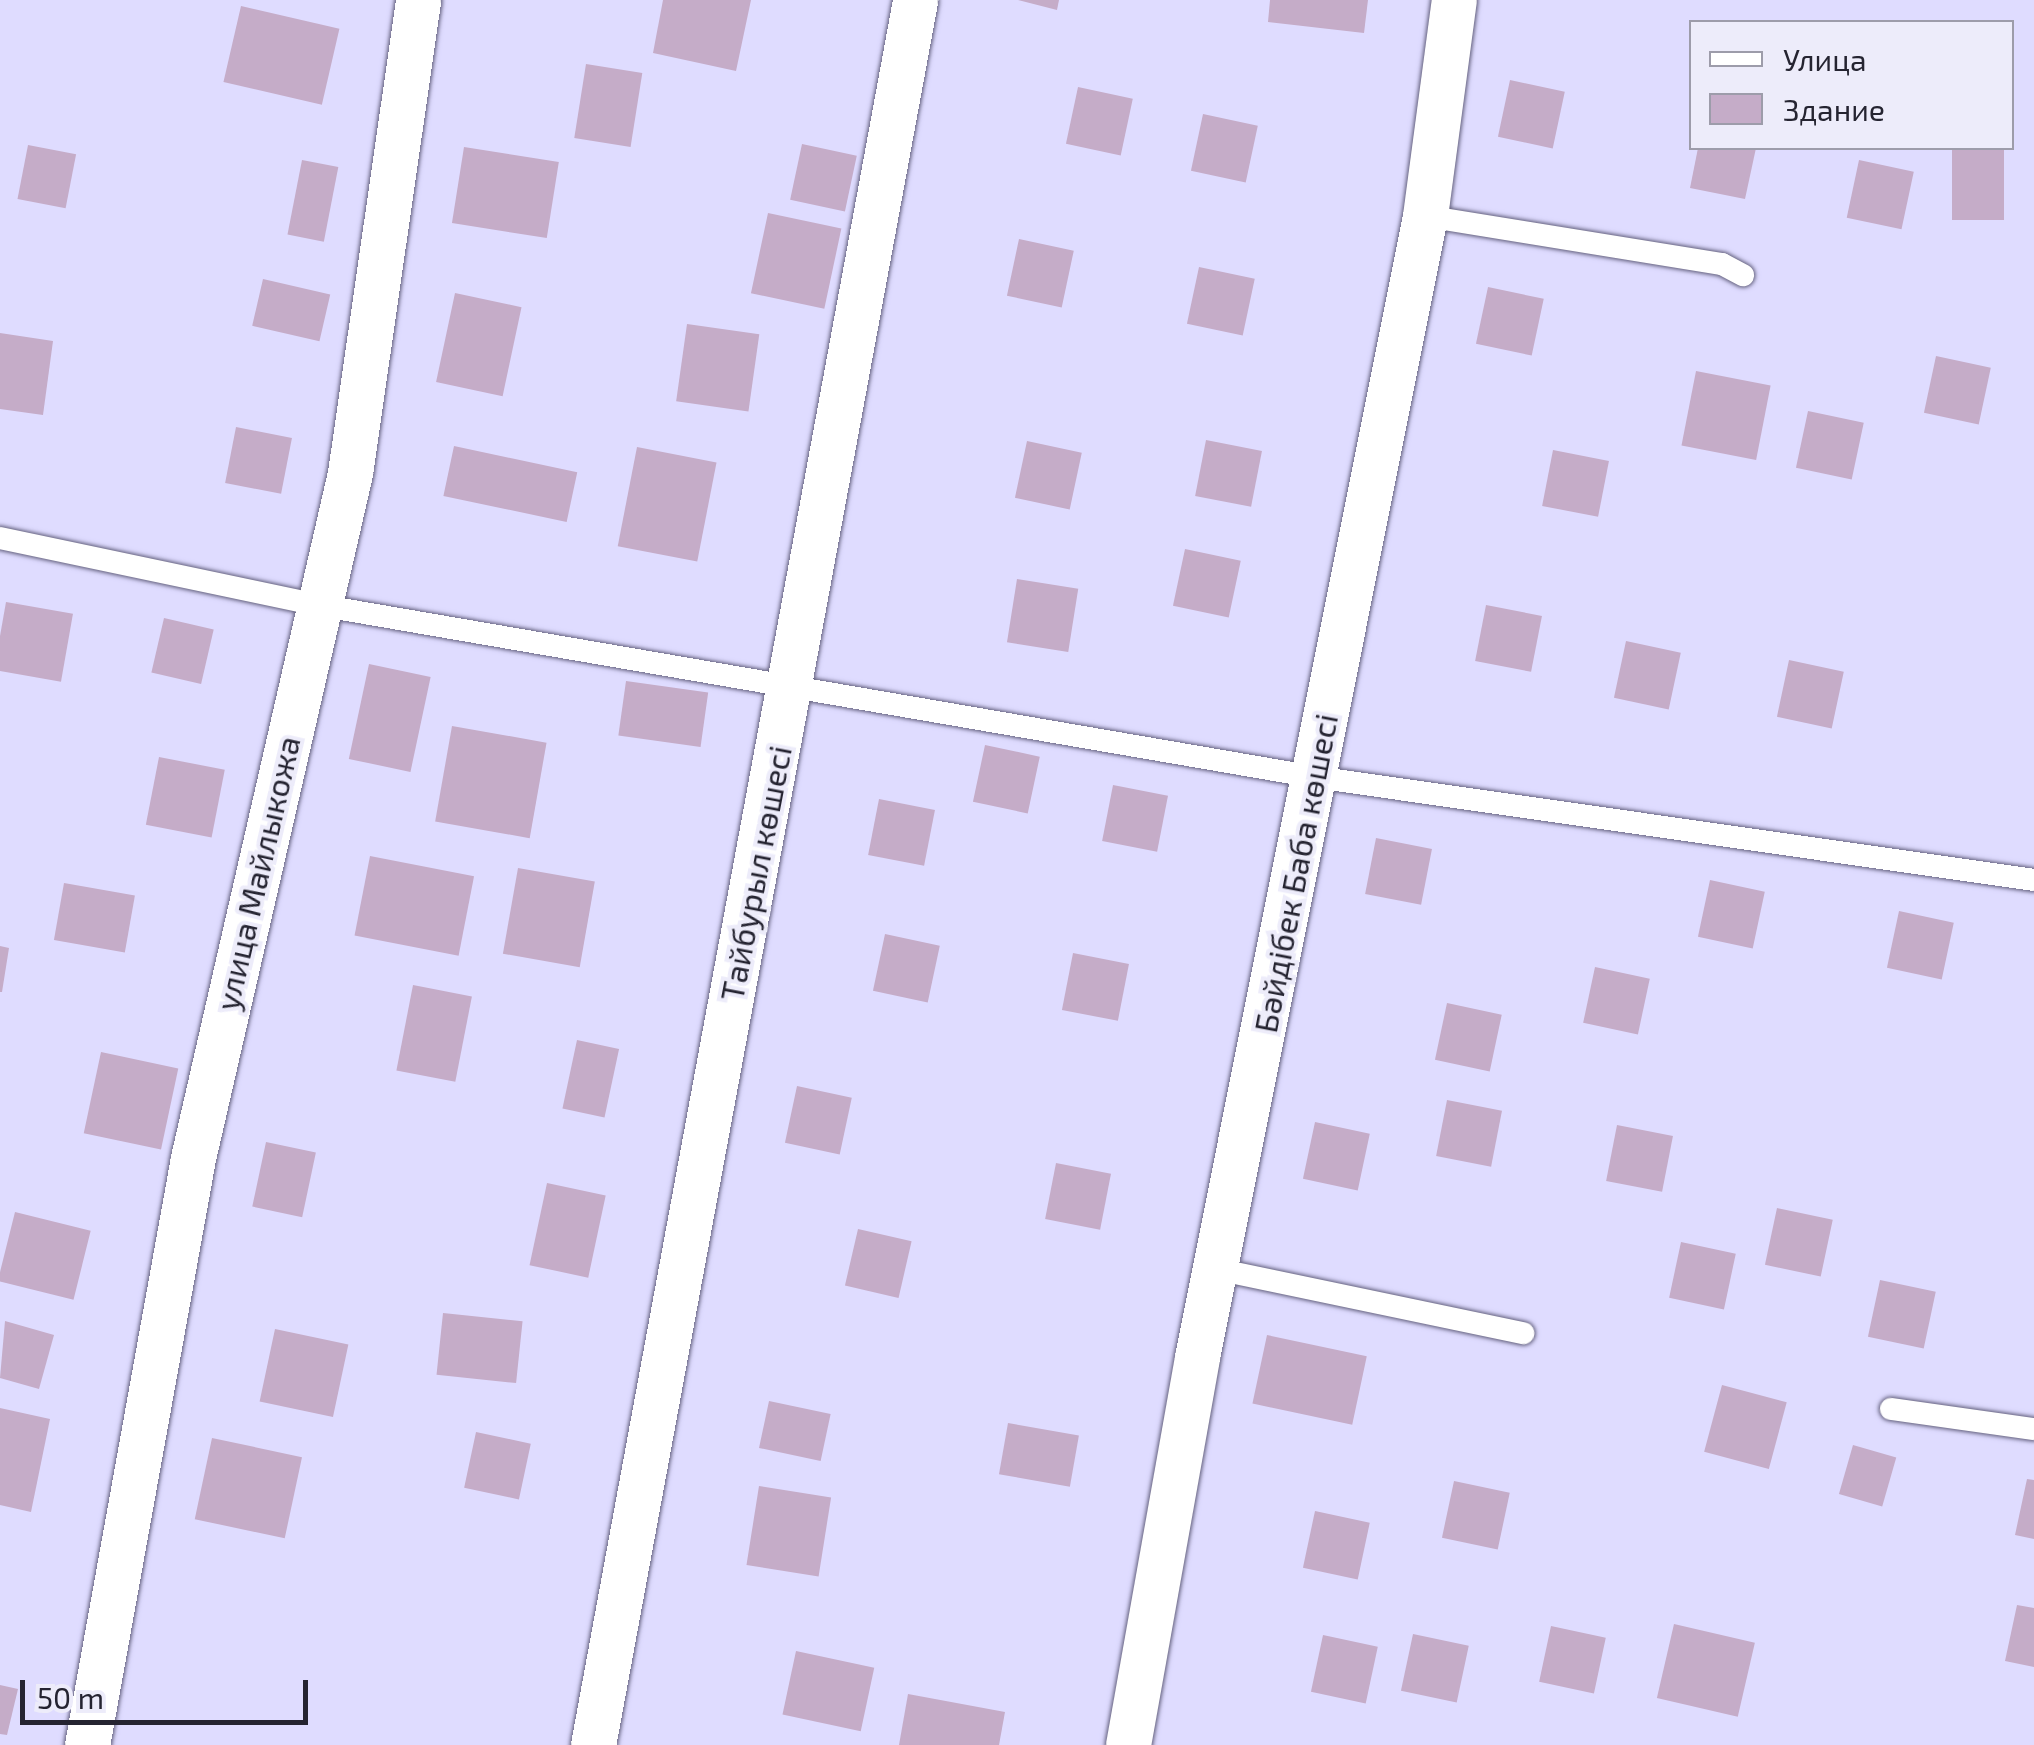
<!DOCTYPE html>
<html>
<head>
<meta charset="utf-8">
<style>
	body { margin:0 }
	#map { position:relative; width:2034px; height:1745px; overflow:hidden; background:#dfdcff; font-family:"Exo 2",sans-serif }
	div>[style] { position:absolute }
	.building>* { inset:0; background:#c5acc8; transform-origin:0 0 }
	.roads { filter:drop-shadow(0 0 2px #656280) drop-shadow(0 0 2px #656280) }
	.service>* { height:22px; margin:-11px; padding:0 11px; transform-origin:11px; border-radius:11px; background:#fff }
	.minor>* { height:45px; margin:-22.5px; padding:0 22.5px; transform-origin:22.5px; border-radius:22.5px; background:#fff }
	span { translate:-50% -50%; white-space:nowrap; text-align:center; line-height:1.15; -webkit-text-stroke:8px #edecfa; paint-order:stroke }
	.street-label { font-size:32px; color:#252431 }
	.legend { position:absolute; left:1689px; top:20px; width:325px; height:130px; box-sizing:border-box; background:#edecfa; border:2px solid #9d9caa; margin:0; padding:12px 18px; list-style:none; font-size:30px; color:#252431 }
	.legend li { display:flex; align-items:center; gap:20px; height:50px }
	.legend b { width:50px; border:2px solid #9d9caa }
	.scale { position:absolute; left:20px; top:1680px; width:288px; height:45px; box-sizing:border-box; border:5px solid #252431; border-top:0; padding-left:12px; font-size:30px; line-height:35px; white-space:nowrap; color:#252431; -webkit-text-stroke:8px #edecfa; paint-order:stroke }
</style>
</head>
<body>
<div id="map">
	<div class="building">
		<div style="clip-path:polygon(663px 0,751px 0,736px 71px,653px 53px)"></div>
		<div style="clip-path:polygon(1018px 0,1059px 0,1057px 10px)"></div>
		<div style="clip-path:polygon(1270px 0,1368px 0,1364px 33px,1268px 22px)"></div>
		<div style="left:241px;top:6px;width:101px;height:78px;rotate:13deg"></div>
		<div style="left:586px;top:64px;width:57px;height:75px;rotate:9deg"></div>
		<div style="left:1510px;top:80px;width:56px;height:58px;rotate:12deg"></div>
		<div style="left:1078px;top:87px;width:56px;height:58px;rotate:12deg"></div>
		<div style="left:1203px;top:114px;width:56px;height:58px;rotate:12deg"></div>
		<div style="left:802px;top:144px;width:56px;height:57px;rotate:12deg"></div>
		<div style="left:28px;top:145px;width:49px;height:55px;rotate:11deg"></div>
		<div style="left:464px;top:147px;width:96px;height:77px;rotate:9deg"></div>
		<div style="clip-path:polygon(1698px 148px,1756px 148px,1745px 199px,1690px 188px)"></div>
		<div style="left:1952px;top:148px;width:52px;height:72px"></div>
		<div style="left:302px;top:160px;width:37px;height:76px;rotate:11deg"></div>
		<div style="left:1859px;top:160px;width:56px;height:59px;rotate:12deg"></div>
		<div style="left:768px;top:213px;width:75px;height:82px;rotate:12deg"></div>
		<div style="left:1019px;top:239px;width:56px;height:58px;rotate:12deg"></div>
		<div style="left:1199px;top:267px;width:57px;height:58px;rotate:12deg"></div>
		<div style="left:263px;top:279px;width:69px;height:48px;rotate:13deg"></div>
		<div style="left:1488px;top:287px;width:57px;height:58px;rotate:12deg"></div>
		<div style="left:455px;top:293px;width:68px;height:91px;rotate:12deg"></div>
		<div style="left:687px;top:324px;width:73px;height:78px;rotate:8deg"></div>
		<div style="clip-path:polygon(0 333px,53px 341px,43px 415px,0 409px)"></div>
		<div style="left:1936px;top:356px;width:56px;height:58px;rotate:12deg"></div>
		<div style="left:1696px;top:371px;width:76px;height:76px;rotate:11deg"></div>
		<div style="left:1808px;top:411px;width:57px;height:58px;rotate:12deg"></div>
		<div style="left:236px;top:427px;width:57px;height:57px;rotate:11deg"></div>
		<div style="left:1206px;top:440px;width:57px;height:57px;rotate:11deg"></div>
		<div style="left:1027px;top:441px;width:56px;height:58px;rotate:12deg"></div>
		<div style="left:454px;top:446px;width:126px;height:51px;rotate:12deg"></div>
		<div style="left:637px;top:447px;width:81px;height:101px;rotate:11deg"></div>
		<div style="left:1553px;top:450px;width:57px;height:57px;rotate:11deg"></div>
		<div style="left:1185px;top:549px;width:57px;height:58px;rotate:12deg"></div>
		<div style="left:1017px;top:579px;width:62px;height:64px;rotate:9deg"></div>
		<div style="left:6px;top:602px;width:68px;height:69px;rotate:10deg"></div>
		<div style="left:1486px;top:605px;width:57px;height:57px;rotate:11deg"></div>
		<div style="left:164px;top:618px;width:51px;height:56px;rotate:13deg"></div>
		<div style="left:1626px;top:641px;width:56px;height:58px;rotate:12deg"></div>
		<div style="left:1789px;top:660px;width:56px;height:58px;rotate:12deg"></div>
		<div style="left:369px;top:664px;width:63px;height:97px;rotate:12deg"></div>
		<div style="left:626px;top:681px;width:83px;height:55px;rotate:8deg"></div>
		<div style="left:452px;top:726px;width:96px;height:97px;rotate:10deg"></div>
		<div style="left:985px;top:745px;width:56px;height:58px;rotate:12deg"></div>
		<div style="left:159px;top:757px;width:67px;height:69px;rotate:11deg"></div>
		<div style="left:1113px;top:785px;width:56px;height:57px;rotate:11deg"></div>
		<div style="left:879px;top:799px;width:57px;height:57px;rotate:11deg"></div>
		<div style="left:1376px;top:838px;width:57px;height:57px;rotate:11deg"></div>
		<div style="left:370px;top:856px;width:106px;height:81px;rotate:11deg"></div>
		<div style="left:518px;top:868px;width:78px;height:87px;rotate:10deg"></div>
		<div style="left:1710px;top:880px;width:56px;height:58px;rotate:12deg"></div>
		<div style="left:64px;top:883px;width:72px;height:58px;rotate:10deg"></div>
		<div style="left:1899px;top:911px;width:56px;height:58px;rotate:12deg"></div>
		<div style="left:885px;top:934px;width:56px;height:58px;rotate:12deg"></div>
		<div style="clip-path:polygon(0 946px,9px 948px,2px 992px,0 992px)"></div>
		<div style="left:1073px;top:953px;width:57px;height:58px;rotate:11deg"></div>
		<div style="left:1595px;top:967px;width:56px;height:57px;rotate:12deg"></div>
		<div style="left:413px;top:985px;width:60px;height:87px;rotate:11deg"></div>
		<div style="left:1447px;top:1003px;width:56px;height:58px;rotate:12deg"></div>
		<div style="left:577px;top:1040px;width:43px;height:70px;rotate:12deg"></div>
		<div style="left:101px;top:1052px;width:79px;height:83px;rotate:12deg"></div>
		<div style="left:797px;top:1086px;width:56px;height:58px;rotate:12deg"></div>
		<div style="left:1447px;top:1100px;width:56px;height:57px;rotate:11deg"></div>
		<div style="left:1315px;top:1122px;width:56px;height:58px;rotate:12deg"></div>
		<div style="left:1617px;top:1125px;width:57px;height:57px;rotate:11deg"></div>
		<div style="left:266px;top:1142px;width:51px;height:66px;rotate:12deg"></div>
		<div style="left:1056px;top:1163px;width:56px;height:57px;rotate:11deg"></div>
		<div style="left:547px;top:1183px;width:60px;height:84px;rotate:12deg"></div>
		<div style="left:1777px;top:1208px;width:57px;height:58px;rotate:12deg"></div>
		<div style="left:15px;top:1212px;width:78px;height:71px;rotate:14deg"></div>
		<div style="left:858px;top:1229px;width:55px;height:58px;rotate:13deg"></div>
		<div style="left:1681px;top:1242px;width:56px;height:57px;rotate:12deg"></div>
		<div style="left:1880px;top:1280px;width:57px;height:58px;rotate:12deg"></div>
		<div style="left:443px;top:1313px;width:80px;height:62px;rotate:6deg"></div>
		<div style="clip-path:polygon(5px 1321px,54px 1335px,39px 1389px,0 1378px)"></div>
		<div style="left:275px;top:1329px;width:75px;height:74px;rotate:12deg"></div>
		<div style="left:1267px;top:1335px;width:102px;height:70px;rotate:12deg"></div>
		<div style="left:1722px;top:1385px;width:67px;height:69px;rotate:15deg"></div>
		<div style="left:769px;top:1401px;width:63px;height:48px;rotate:12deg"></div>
		<div style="clip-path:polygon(0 1408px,50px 1419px,31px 1512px,0 1505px)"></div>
		<div style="left:1008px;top:1423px;width:72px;height:52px;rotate:10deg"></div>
		<div style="left:476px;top:1432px;width:56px;height:57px;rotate:12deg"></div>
		<div style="left:212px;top:1438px;width:92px;height:83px;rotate:12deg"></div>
		<div style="left:1853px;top:1445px;width:45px;height:51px;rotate:16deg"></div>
		<div style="clip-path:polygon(2027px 1479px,2034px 1480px,2034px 1539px,2015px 1535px)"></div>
		<div style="left:1454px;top:1481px;width:57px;height:58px;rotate:12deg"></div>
		<div style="left:759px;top:1486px;width:73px;height:80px;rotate:9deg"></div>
		<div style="left:1315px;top:1511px;width:56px;height:58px;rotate:12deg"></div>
		<div style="clip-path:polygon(2017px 1605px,2034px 1608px,2034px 1667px,2005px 1661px)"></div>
		<div style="left:1674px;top:1624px;width:83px;height:76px;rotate:13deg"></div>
		<div style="left:1551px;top:1626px;width:56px;height:57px;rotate:12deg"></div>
		<div style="left:1413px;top:1634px;width:57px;height:58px;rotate:12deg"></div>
		<div style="left:1323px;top:1635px;width:56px;height:58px;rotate:12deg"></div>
		<div style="left:796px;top:1651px;width:80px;height:65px;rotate:12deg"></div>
		<div style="clip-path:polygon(0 1685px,18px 1689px,7px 1735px,0 1734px)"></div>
		<div style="clip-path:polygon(908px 1694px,1005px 1712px,999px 1745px,899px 1745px)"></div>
	</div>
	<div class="roads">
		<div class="service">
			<div style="left:1425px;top:216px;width:301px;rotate:9.2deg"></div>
			<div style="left:1722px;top:264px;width:24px;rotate:28deg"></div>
			<div style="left:0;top:538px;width:325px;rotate:11.9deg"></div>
			<div style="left:318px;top:605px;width:1012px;rotate:9.79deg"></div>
			<div style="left:1315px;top:777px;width:726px;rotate:8.15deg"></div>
			<div style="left:1216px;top:1269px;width:314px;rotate:11.8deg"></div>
			<div style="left:1891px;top:1409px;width:144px;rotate:8deg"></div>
		</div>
		<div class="minor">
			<div style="left:87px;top:1745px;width:596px;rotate:-79.76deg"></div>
			<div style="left:193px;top:1158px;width:703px;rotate:-77.09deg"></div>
			<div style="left:350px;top:473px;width:478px;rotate:-81.8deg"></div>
			<div style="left:593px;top:1745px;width:1774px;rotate:-79.54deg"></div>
			<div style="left:1128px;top:1745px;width:394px;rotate:-79.9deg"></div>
			<div style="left:1197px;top:1357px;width:1164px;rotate:-78.7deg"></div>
			<div style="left:1425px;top:216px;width:218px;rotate:-82.4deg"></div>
		</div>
	</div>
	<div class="street-label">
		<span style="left:257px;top:873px;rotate:-77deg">улица Майлыкожа</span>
		<span style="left:755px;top:873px;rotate:-79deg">Тайбурыл көшесі</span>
		<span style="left:1295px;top:873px;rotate:-79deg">Бәйдібек Баба көшесі</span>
	</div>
	<ul class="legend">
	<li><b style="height:12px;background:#fff"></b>Улица</li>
	<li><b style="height:28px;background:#c5acc8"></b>Здание</li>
	</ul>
	<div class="scale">50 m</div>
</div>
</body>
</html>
